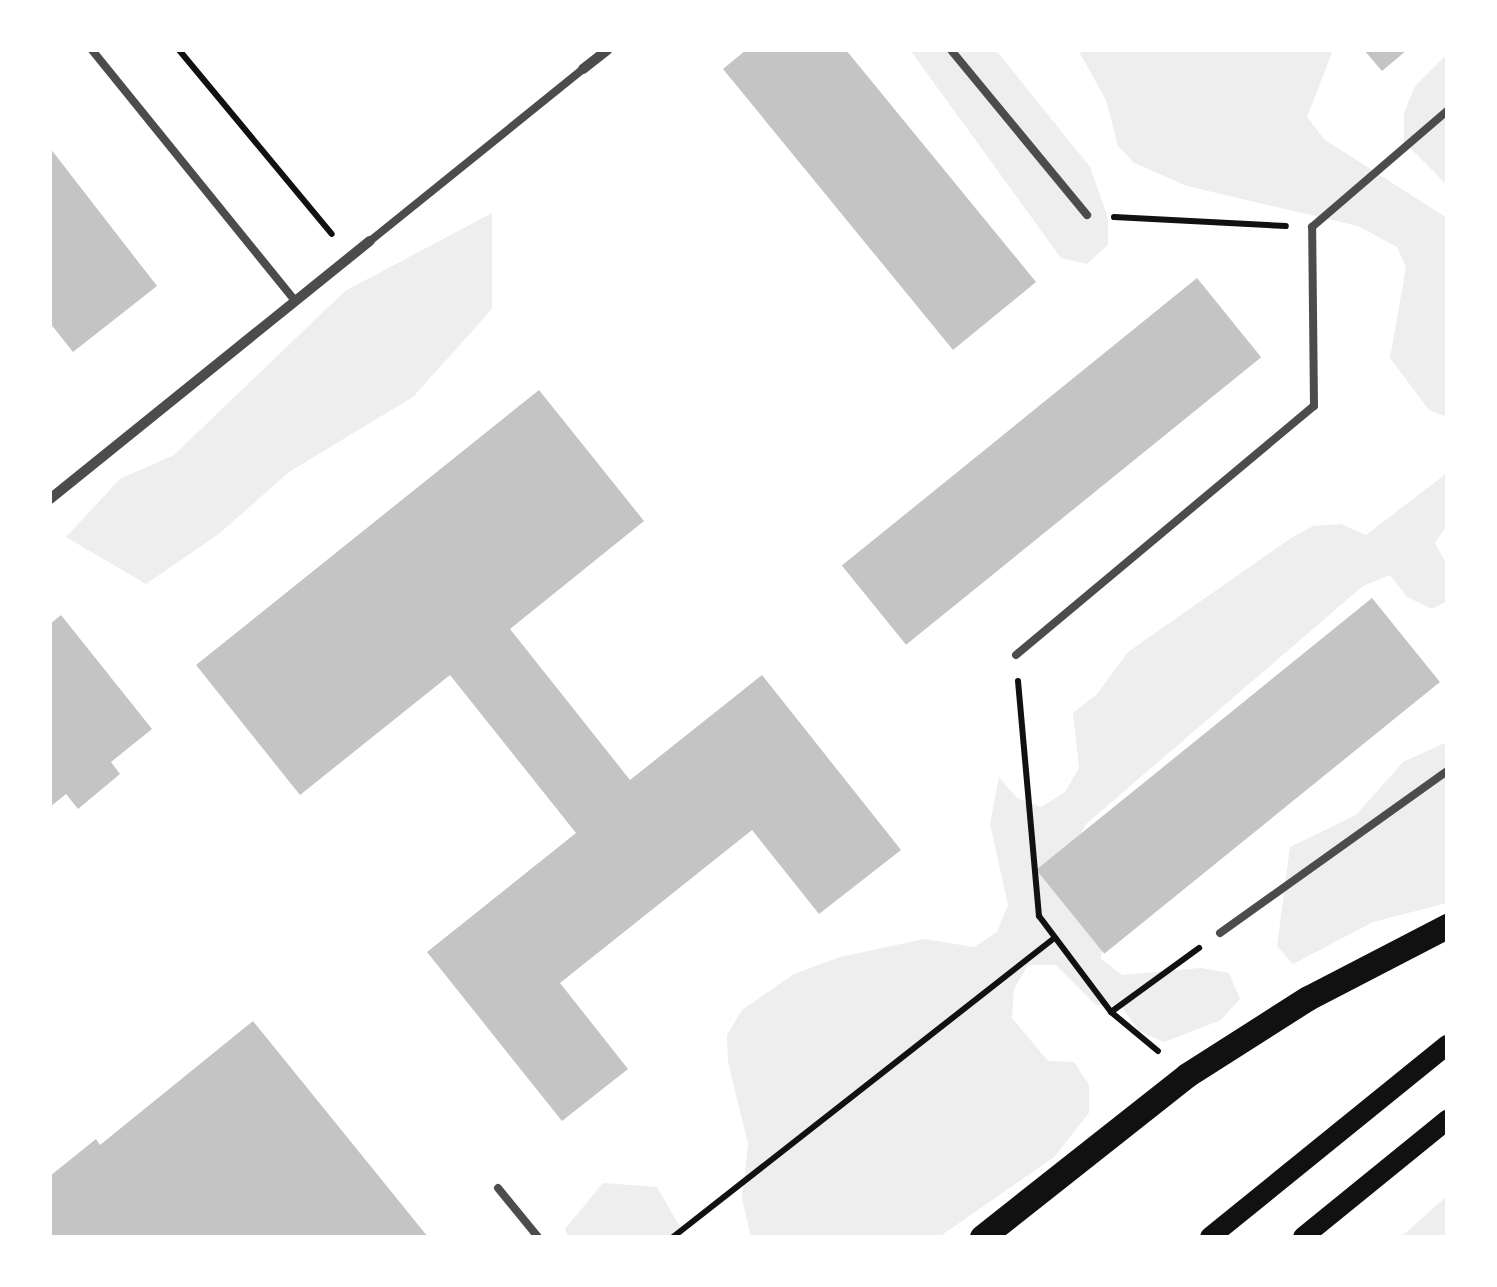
<!DOCTYPE html>
<html>
<head>
<meta charset="utf-8">
<style>
	body { margin:0 }
	#map { position:relative; width:1497px; height:1287px; overflow:hidden; background:#fff; font-family:Ubuntu,sans-serif }
	div>[style] { position:absolute }
	.green>* { inset:0; background:#eee }
	.building>* { inset:0; background:#c4c4c4; transform-origin:0 0 }
	.path>* { height:6px; margin:-3px; padding:0 3px; transform-origin:3px; border-radius:3px; background:#111 }
	.service>* { height:8px; margin:-4px; padding:0 4px; transform-origin:4px; border-radius:4px; background:#4c4c4c }
	.minor>* { height:10px; margin:-5px; padding:0 5px; transform-origin:5px; border-radius:5px; background:#4c4c4c }
	.secondary>* { height:20px; margin:-10px; padding:0 10px; transform-origin:10px; border-radius:10px; background:#111 }
	.primary>* { height:25px; margin:-12.5px; padding:0 12.5px; transform-origin:12.5px; border-radius:12.5px; background:#111 }
	span { translate:-50% -50%; white-space:nowrap; text-align:center; line-height:1.15; -webkit-text-stroke:8px #fff; paint-order:stroke }
	.frame { position:absolute; inset:0; border:52px solid #fff; pointer-events:none }
</style>
</head>
<body>
<div id="map">
	<div class="green">
		<div style="clip-path:polygon(910px 50px,996px 50px,1090px 167px,1108px 218px,1108px 245px,1087px 264px,1061px 258px)"></div>
		<div style="clip-path:polygon(1078px 50px,1333px 50px,1307px 117px,1325px 140px,1447px 218px,1447px 417px,1429px 410px,1390px 358px,1406px 267px,1397px 247px,1358px 226px,1187px 186px,1134px 163px,1118px 146px,1106px 100px)"></div>
		<div style="clip-path:polygon(1447px 54px,1447px 185px,1404px 142px,1404px 113px,1415px 86px)"></div>
		<div style="clip-path:polygon(492px 213px,492px 309px,413px 397px,289px 472px,220px 533px,146px 584px,66px 537px,120px 479px,174px 455px,345px 291px)"></div>
		<div style="clip-path:polygon(1447px 473px,1447px 525px,1435px 543px,1447px 565px,1447px 601px,1432px 609px,1407px 597px,1390px 575px,1363px 586px,1086px 824px,1073px 849px,1105px 926px,1101px 959px,1122px 975px,1201px 968px,1229px 973px,1240px 999px,1221px 1020px,1164px 1042px,1139px 1031px,1121px 1006px,1096px 1005px,1056px 965px,1028px 965px,1014px 989px,1012px 1018px,1048px 1061px,1074px 1062px,1089px 1085px,1089px 1113px,1054px 1157px,939px 1237px,751px 1237px,742px 1199px,748px 1144px,728px 1062px,727px 1035px,742px 1010px,794px 974px,840px 957px,924px 939px,974px 947px,997px 932px,1008px 905px,990px 824px,999px 777px,1017px 798px,1041px 807px,1065px 792px,1079px 768px,1073px 713px,1097px 694px,1128px 652px,1291px 538px,1313px 526px,1341px 524px,1366px 535px)"></div>
		<div style="clip-path:polygon(1447px 742px,1447px 903px,1373px 922px,1293px 964px,1277px 946px,1290px 847px,1356px 815px,1403px 762px)"></div>
		<div style="clip-path:polygon(603px 1183px,657px 1187px,686px 1237px,568px 1237px,565px 1229px)"></div>
		<div style="clip-path:polygon(1447px 1196px,1447px 1237px,1400px 1237px,1410px 1229px)"></div>
	</div>
	<div class="building">
		<div style="clip-path:polygon(746px 50px,846px 50px,1036px 282px,953px 350px,723px 69px)"></div>
		<div style="clip-path:polygon(1364px 50px,1407px 50px,1382px 71px)"></div>
		<div style="clip-path:polygon(50px 148px,157px 286px,73px 352px,50px 323px)"></div>
		<div style="left:1197px;top:278px;width:102px;height:457px;rotate:51deg"></div>
		<div style="clip-path:polygon(539px 390px,644px 521px,510px 629px,630px 780px,762px 675px,901px 850px,819px 914px,752px 830px,560px 983px,628px 1069px,562px 1121px,427px 952px,576px 833px,450px 675px,300px 795px,196px 665px)"></div>
		<div style="left:1372px;top:598px;width:108px;height:432px;rotate:51deg"></div>
		<div style="clip-path:polygon(61px 615px,152px 729px,111px 762px,120px 774px,78px 809px,66px 794px,50px 807px,50px 624px)"></div>
		<div style="clip-path:polygon(253px 1021px,428px 1237px,50px 1237px,50px 1176px,96px 1139px,100px 1145px)"></div>
	</div>
	<div class="path">
		<div style="left:179px;top:50px;width:239px;rotate:50.3deg"></div>
		<div style="left:1114px;top:217px;width:172px;rotate:3deg"></div>
		<div style="left:1018px;top:681px;width:236px;rotate:84.9deg"></div>
		<div style="left:1039px;top:916px;width:120px;rotate:53.1deg"></div>
		<div style="left:1111px;top:1012px;width:61px;rotate:39.7deg"></div>
		<div style="left:1111px;top:1012px;width:109px;rotate:-36deg"></div>
		<div style="left:673px;top:1237px;width:485px;rotate:-38.1deg"></div>
	</div>
	<div class="service">
		<div style="left:92px;top:50px;width:323px;rotate:51deg"></div>
		<div style="left:951px;top:50px;width:214px;rotate:50.5deg"></div>
		<div style="left:370px;top:241px;width:274px;rotate:-38.9deg"></div>
		<div style="left:1016px;top:655px;width:388px;rotate:-39.9deg"></div>
		<div style="left:1314px;top:406px;width:179px;rotate:-90.6deg"></div>
		<div style="left:1312px;top:227px;width:178px;rotate:-40.7deg"></div>
		<div style="left:1220px;top:933px;width:279px;rotate:-35.5deg"></div>
		<div style="left:498px;top:1188px;width:63px;rotate:50.8deg"></div>
	</div>
	<div class="minor">
		<div style="left:583px;top:69px;width:31px;rotate:-38deg"></div>
		<div style="left:50px;top:499px;width:411px;rotate:-38.9deg"></div>
	</div>
	<div class="secondary">
		<div style="left:1210px;top:1237px;width:305px;rotate:-39deg"></div>
		<div style="left:1303px;top:1237px;width:186px;rotate:-39.1deg"></div>
	</div>
	<div class="primary">
		<div style="left:982px;top:1237px;width:261px;rotate:-38.3deg"></div>
		<div style="left:1187px;top:1075px;width:143px;rotate:-32.5deg"></div>
		<div style="left:1308px;top:998px;width:157px;rotate:-27.4deg"></div>
	</div>
	<div class="frame"></div>
</div>
</body>
</html>
